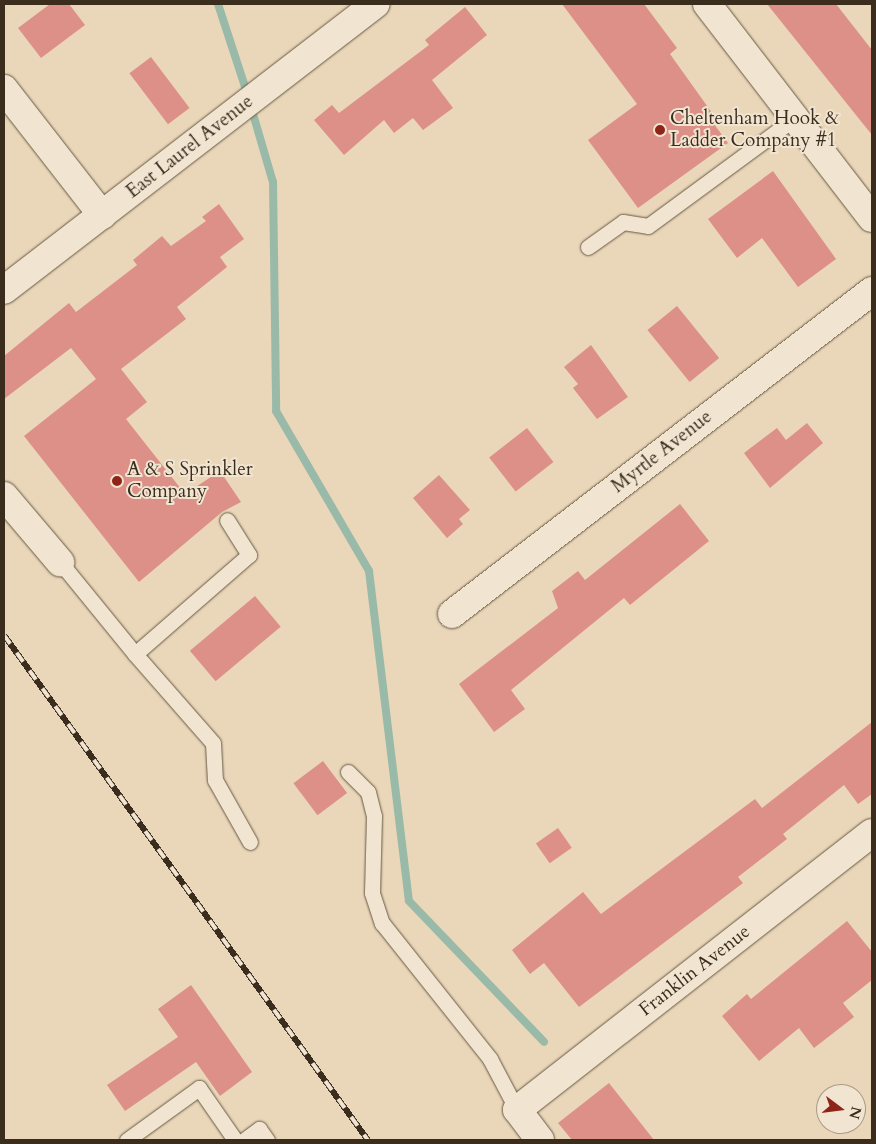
<!DOCTYPE html>
<html>
<head>
<meta charset="utf-8">
<style>
	body { margin:0 }
	#map { position:relative; width:876px; height:1144px; overflow:hidden; background:#ead7b9; font-family:Cardo,serif }
	div>[style] { position:absolute }
	.stream>* { height:8px; margin:-4px; padding:0 4px; transform-origin:4px; border-radius:4px; background:#99baa9 }
	.building>* { inset:0; background:#dd9087; transform-origin:0 0 }
	.roads { filter:drop-shadow(0 0 1px #675844) drop-shadow(0 0 1px #675844) }
	.lane>* { height:15px; margin:-7.5px; padding:0 7.5px; transform-origin:7.5px; border-radius:7.5px; background:#f1e5d2 }
	.street>* { height:28px; margin:-14px; padding:0 14px; transform-origin:14px; border-radius:14px; background:#f1e5d2 }
	.rail>* { height:5.5px; margin-top:-2.75px; transform-origin:0; background:repeating-linear-gradient(90deg,#f1e5d2 0 11px,#3b2d1d 0 22px); box-sizing:border-box; border-block:1px solid #3b2d1d }
	.dots>* { width:14px; height:14px; translate:-50% -50%; box-sizing:border-box; border:2px solid #f1e5d2; border-radius:50% }
	span { translate:-50% -50%; white-space:nowrap; text-align:center; line-height:1.15; -webkit-text-stroke:4px #f1e5d2; paint-order:stroke }
	.poi-label { font-size:19px; color:#3b2d1d }
	.left { translate:0 -50%; text-align:left }
	.street-label { font-size:19px; color:#3b2d1d }
	.frame { position:absolute; inset:0; border:5px solid #3b2d1d; pointer-events:none }
	.north { position:absolute; left:816px; top:1084px; width:50px; height:50px; box-sizing:border-box; background:#f1e5d2; border:1px solid #a89b8a; border-radius:50%; rotate:105deg; font-size:14px; font-weight:700; line-height:20px; text-align:center; color:#3b2d1d }
	.north::after { content:''; display:block; margin:auto; width:18px; height:22px; background:#8f2418; clip-path:polygon(50% 0,100% 100%,50% 72%,0 100%) }
</style>
</head>
<body>
<div id="map">
	<div class="stream">
		<div style="left:218px;top:4px;width:97px;rotate:71.9deg"></div>
		<div style="left:251px;top:107px;width:78px;rotate:73.7deg"></div>
		<div style="left:273px;top:182px;width:229px;rotate:89.2deg"></div>
		<div style="left:276px;top:411px;width:185px;rotate:59.8deg"></div>
		<div style="left:369px;top:571px;width:332px;rotate:83.1deg"></div>
		<div style="left:409px;top:901px;width:195px;rotate:46.2deg"></div>
	</div>
	<div class="building">
		<div style="clip-path:polygon(50px 4px,69px 4px,85px 25px,41px 58px,18px 28px)"></div>
		<div style="clip-path:polygon(562px 4px,644px 4px,677px 48px,670px 54px,715px 117px,711px 120px,728px 143px,638px 208px,588px 140px,637px 104px)"></div>
		<div style="clip-path:polygon(767px 4px,836px 4px,872px 50px,872px 135px)"></div>
		<div style="clip-path:polygon(465px 7px,487px 35px,432px 80px,453px 108px,423px 130px,413px 118px,394px 133px,384px 120px,344px 155px,314px 120px,332px 105px,339px 113px,429px 45px,425px 40px)"></div>
		<div style="left:151px;top:57px;width:64px;height:27px;rotate:53deg"></div>
		<div style="clip-path:polygon(773px 171px,836px 259px,798px 287px,762px 238px,737px 258px,708px 219px)"></div>
		<div style="clip-path:polygon(219px 204px,244px 239px,220px 257px,227px 267px,177px 307px,186px 319px,121px 369px,147px 402px,126px 419px,185px 494px,220px 471px,241px 502px,222px 512px,139px 582px,24px 436px,96px 379px,71px 348px,4px 399px,4px 356px,69px 303px,76px 312px,137px 265px,133px 260px,162px 236px,171px 246px,206px 221px,202px 217px)"></div>
		<div style="left:677px;top:306px;width:67px;height:38px;rotate:51deg"></div>
		<div style="clip-path:polygon(591px 345px,628px 397px,597px 419px,573px 388px,578px 384px,564px 367px)"></div>
		<div style="clip-path:polygon(807px 423px,823px 443px,770px 488px,744px 453px,777px 428px,786px 440px)"></div>
		<div style="left:527px;top:428px;width:43px;height:48px;rotate:52deg"></div>
		<div style="clip-path:polygon(439px 475px,470px 510px,459px 519px,463px 524px,447px 538px,413px 498px)"></div>
		<div style="clip-path:polygon(680px 504px,709px 541px,630px 605px,624px 598px,511px 690px,525px 709px,494px 732px,459px 684px,558px 608px,552px 591px,578px 571px,585px 580px)"></div>
		<div style="left:255px;top:596px;width:40px;height:85px;rotate:50deg"></div>
		<div style="clip-path:polygon(872px 722px,872px 794px,858px 804px,844px 785px,783px 834px,787px 839px,738px 877px,743px 883px,579px 1007px,544px 963px,530px 974px,512px 950px,583px 892px,601px 914px,755px 799px,762px 808px)"></div>
		<div style="left:323px;top:761px;width:40px;height:37px;rotate:53deg"></div>
		<div style="left:558px;top:828px;width:24px;height:27px;rotate:55deg"></div>
		<div style="clip-path:polygon(847px 921px,872px 952px,872px 980px,843px 1003px,854px 1017px,814px 1048px,799px 1028px,759px 1061px,722px 1016px,747px 994px,751px 999px)"></div>
		<div style="clip-path:polygon(191px 985px,252px 1072px,220px 1096px,196px 1062px,125px 1111px,107px 1085px,178px 1037px,158px 1009px)"></div>
		<div style="clip-path:polygon(609px 1083px,654px 1140px,572px 1140px,558px 1123px)"></div>
	</div>
	<div class="roads">
		<div class="lane">
			<div style="left:588px;top:247px;width:43px;rotate:-35.5deg"></div>
			<div style="left:623px;top:222px;width:25px;rotate:9deg"></div>
			<div style="left:648px;top:226px;width:182px;rotate:-36.3deg"></div>
			<div style="left:60px;top:562px;width:119px;rotate:50.8deg"></div>
			<div style="left:135px;top:654px;width:151px;rotate:-41deg"></div>
			<div style="left:249px;top:555px;width:41px;rotate:-122.2deg"></div>
			<div style="left:135px;top:654px;width:118px;rotate:48.8deg"></div>
			<div style="left:213px;top:743px;width:37px;rotate:87deg"></div>
			<div style="left:215px;top:780px;width:71px;rotate:60.6deg"></div>
			<div style="left:348px;top:772px;width:28px;rotate:45deg"></div>
			<div style="left:368px;top:792px;width:25px;rotate:76deg"></div>
			<div style="left:374px;top:816px;width:77px;rotate:91.5deg"></div>
			<div style="left:372px;top:893px;width:32px;rotate:72deg"></div>
			<div style="left:382px;top:923px;width:174px;rotate:51.5deg"></div>
			<div style="left:490px;top:1059px;width:58px;rotate:62.1deg"></div>
			<div style="left:127px;top:1140px;width:89px;rotate:-35.8deg"></div>
			<div style="left:199px;top:1088px;width:63px;rotate:55.3deg"></div>
			<div style="left:244px;top:1140px;width:19px;rotate:-36deg"></div>
			<div style="left:259px;top:1129px;width:14px;rotate:54deg"></div>
		</div>
		<div class="street">
			<div style="left:707px;top:4px;width:270px;rotate:52.4deg"></div>
			<div style="left:4px;top:89px;width:160px;rotate:52.1deg"></div>
			<div style="left:4px;top:290px;width:469px;rotate:-37.6deg"></div>
			<div style="left:4px;top:496px;width:87px;rotate:49.7deg"></div>
			<div style="left:452px;top:614px;width:530px;rotate:-37.56deg"></div>
			<div style="left:540px;top:1140px;width:38px;rotate:-127deg"></div>
			<div style="left:517px;top:1110px;width:450px;rotate:-38deg"></div>
		</div>
	</div>
	<div class="rail">
		<div style="left:4px;top:635px;width:623px;rotate:54.22deg"></div>
	</div>
	<div class="dots">
		<div style="left:660px;top:130px;background:#8f2418"></div>
		<div style="left:117px;top:481px;background:#8f2418"></div>
	</div>
	<div class="poi-label">
		<span class="left" style="left:670px;top:130px">Cheltenham Hook &amp;<br>Ladder Company #1</span>
		<span class="left" style="left:127px;top:481px">A &amp; S Sprinkler<br>Company</span>
	</div>
	<div class="street-label">
		<span style="left:190px;top:147px;rotate:-38deg">East Laurel Avenue</span>
		<span style="left:662px;top:452px;rotate:-38deg">Myrtle Avenue</span>
		<span style="left:695px;top:971px;rotate:-38deg">Franklin Avenue</span>
	</div>
	<div class="frame"></div>
	<div class="north">N</div>
</div>
</body>
</html>
